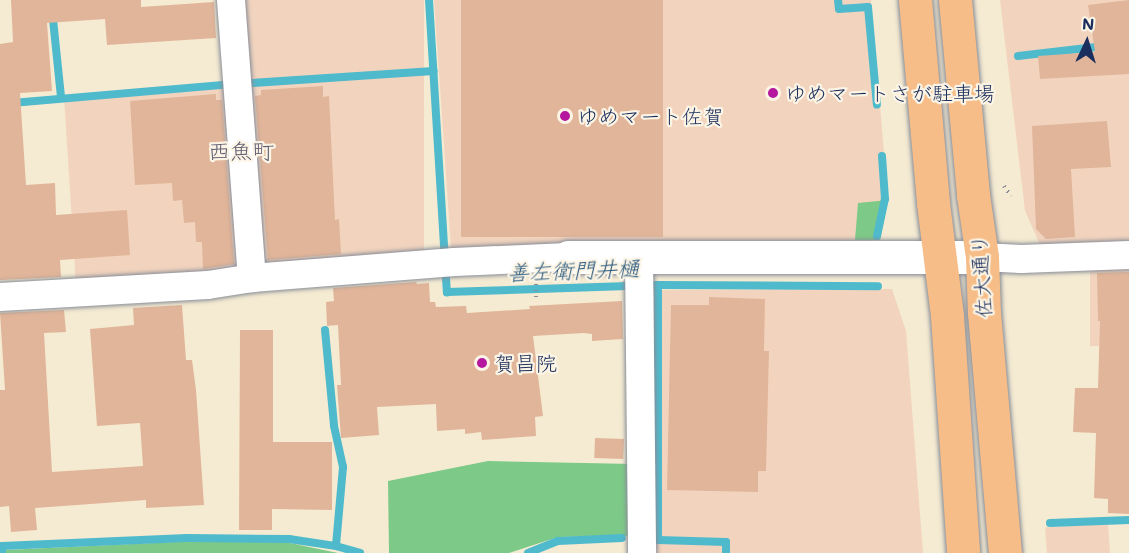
<!DOCTYPE html>
<html>
<head>
<meta charset="utf-8">
<style>
	body { margin:0 }
	#map { position:relative; width:1129px; height:553px; overflow:hidden; background:#f5ebd2; font-family:Mali,"Klee One",sans-serif }
	div>[style] { position:absolute }
	.built>* { inset:0; background:#f2d4be; transform-origin:0 0 }
	.green>* { inset:0; background:#7dc987 }
	.stream>* { height:8px; margin:-4px; padding:0 4px; transform-origin:4px; border-radius:4px; background:#4fbacc }
	.building>* { inset:0; background:#e1b599; transform-origin:0 0 }
	.path>* { height:4px; margin-top:-2px; transform-origin:0; background:repeating-linear-gradient(90deg,#888d98 0 1.5px,transparent 0 6px) }
	.roads { filter:drop-shadow(0 0 2px #888d98) drop-shadow(0 0 2px #888d98) }
	.minor>* { height:28px; margin:-14px; padding:0 14px; transform-origin:14px; border-radius:14px; background:#fff }
	.tertiary>* { height:33px; margin:-16.5px; padding:0 16.5px; transform-origin:16.5px; border-radius:16.5px; background:#fff }
	.primary>* { height:33px; margin:-16.5px; padding:0 16.5px; transform-origin:16.5px; border-radius:16.5px; background:#f7bd88 }
	.dots>* { width:16px; height:16px; translate:-50% -50%; box-sizing:border-box; border:3px solid #fcf5e5; border-radius:50% }
	span { translate:-50% -50%; white-space:nowrap; text-align:center; line-height:1.15; -webkit-text-stroke:4.5px #fcf5e5; paint-order:stroke }
	.poi-label { font-size:21px; color:#1b2f5e }
	.left { translate:0 -50%; text-align:left }
	.street-label { font-size:21px; color:#1b2f5e }
	.neighbourhood-label { font-size:22px; color:#605e73 }
	.water-label { font-size:22px; color:#2b597f; font-style:italic }
	.north { position:absolute; left:1057px; top:12px; width:60px; height:60px; -webkit-text-stroke:4px #fcf5e5; paint-order:stroke; rotate:4deg; font-size:16px; font-weight:700; line-height:24px; text-align:center; color:#1b2f5e }
	.north::after { content:''; display:block; margin:auto; width:21px; height:27px; background:#1b2f5e; clip-path:polygon(50% 0,100% 100%,50% 72%,0 100%) }
</style>
</head>
<body>
<div id="map">
	<div class="built">
		<div style="left:241px;top:0;width:183px;height:265px"></div>
		<div style="clip-path:polygon(434px 0,871px 0,888px 200px,880px 240px,451px 248px)"></div>
		<div style="clip-path:polygon(1000px 0,1129px 0,1129px 243px,1041px 247px,1025px 211px)"></div>
		<div style="clip-path:polygon(227px 83px,242px 266px,234px 272px,76px 286px,64px 96px)"></div>
		<div style="left:1129px;top:268px;width:78px;height:39px;rotate:90deg"></div>
		<div style="clip-path:polygon(892px 289px,906px 331px,923px 553px,652px 553px,654px 290px)"></div>
		<div style="left:1108px;top:523px;width:30px;height:63px;rotate:86deg"></div>
	</div>
	<div class="green">
		<div style="clip-path:polygon(888px 200px,880px 240px,855px 240px,858px 203px)"></div>
		<div style="clip-path:polygon(488px 461px,634px 464px,633px 536px,558px 537px,509px 553px,389px 553px,388px 481px)"></div>
		<div style="clip-path:polygon(198px 541px,285px 542px,338px 553px,5px 553px,5px 550px)"></div>
	</div>
	<div class="stream">
		<div style="left:51px;top:0;width:98px;rotate:84.1deg"></div>
		<div style="left:429px;top:0;width:293px;rotate:86.5deg"></div>
		<div style="left:447px;top:292px;width:211px;rotate:-1.9deg"></div>
		<div style="left:658px;top:285px;width:255px;rotate:90deg"></div>
		<div style="left:658px;top:540px;width:68px;rotate:1.7deg"></div>
		<div style="left:726px;top:542px;width:11px;rotate:90deg"></div>
		<div style="left:838px;top:0;width:9px;rotate:84deg"></div>
		<div style="left:839px;top:9px;width:29px;rotate:-4deg"></div>
		<div style="left:868px;top:7px;width:98px;rotate:84.8deg"></div>
		<div style="left:1018px;top:56px;width:87px;rotate:-6.6deg"></div>
		<div style="left:252px;top:83px;width:182px;rotate:-3.8deg"></div>
		<div style="left:0;top:104px;width:224px;rotate:-4.9deg"></div>
		<div style="left:877px;top:236px;width:38px;rotate:-78deg"></div>
		<div style="left:885px;top:199px;width:43px;rotate:-94deg"></div>
		<div style="left:658px;top:285px;width:220px;rotate:0.3deg"></div>
		<div style="left:325px;top:330px;width:96px;rotate:84.6deg"></div>
		<div style="left:334px;top:426px;width:42px;rotate:77.6deg"></div>
		<div style="left:343px;top:467px;width:79px;rotate:95.1deg"></div>
		<div style="left:1050px;top:523px;width:79px;rotate:-2.2deg"></div>
		<div style="left:2px;top:553px;width:7px;rotate:-90deg"></div>
		<div style="left:2px;top:546px;width:185px;rotate:-2.5deg"></div>
		<div style="left:187px;top:538px;width:102px;rotate:0.6deg"></div>
		<div style="left:289px;top:539px;width:48px;rotate:8.5deg"></div>
		<div style="left:336px;top:546px;width:25px;rotate:16deg"></div>
		<div style="left:528px;top:553px;width:32px;rotate:-22deg"></div>
		<div style="left:558px;top:541px;width:64px;rotate:-2.7deg"></div>
	</div>
	<div class="building">
		<div style="clip-path:polygon(11px 0,141px 0,141px 7px,214px 2px,216px 38px,107px 45px,105px 19px,47px 23px,52px 91px,20px 93px,26px 185px,55px 183px,56px 215px,127px 210px,130px 255px,60px 260px,61px 277px,0 280px,0 44px,13px 42px)"></div>
		<div style="left:461px;top:0;width:202px;height:237px"></div>
		<div style="clip-path:polygon(1129px 0,1129px 74px,1040px 79px,1038px 56px,1095px 52px,1088px 5px)"></div>
		<div style="clip-path:polygon(323px 86px,323px 97px,329px 96px,335px 220px,339px 219px,341px 254px,268px 260px,255px 96px,261px 95px,261px 90px)"></div>
		<div style="clip-path:polygon(216px 94px,216px 100px,222px 100px,234px 264px,203px 269px,202px 242px,196px 242px,195px 222px,184px 223px,182px 200px,173px 201px,172px 183px,135px 185px,130px 101px)"></div>
		<div style="clip-path:polygon(1107px 121px,1111px 167px,1071px 169px,1075px 237px,1046px 239px,1036px 229px,1032px 126px)"></div>
		<div style="clip-path:polygon(1129px 272px,1129px 514px,1108px 513px,1108px 499px,1094px 498px,1096px 433px,1073px 432px,1075px 388px,1098px 388px,1100px 321px,1098px 321px,1097px 273px)"></div>
		<div style="clip-path:polygon(416px 282px,417px 284px,429px 283px,430px 302px,435px 302px,436px 307px,466px 306px,467px 313px,530px 309px,529px 306px,622px 301px,623px 339px,592px 341px,592px 334px,584px 333px,533px 336px,543px 416px,535px 417px,536px 436px,482px 440px,481px 432px,465px 434px,465px 429px,437px 431px,436px 404px,377px 407px,379px 435px,341px 438px,337px 385px,341px 385px,338px 325px,327px 326px,326px 302px,334px 301px,333px 288px)"></div>
		<div style="clip-path:polygon(709px 297px,765px 299px,764px 351px,769px 351px,766px 471px,758px 471px,758px 492px,667px 490px,671px 305px,709px 305px)"></div>
		<div style="clip-path:polygon(182px 305px,186px 360px,192px 360px,196px 390px,204px 505px,146px 508px,146px 500px,35px 508px,37px 530px,11px 532px,9px 506px,0 507px,0 390px,5px 390px,0 313px,64px 310px,66px 332px,44px 333px,52px 472px,143px 466px,140px 423px,97px 426px,90px 329px,134px 325px,133px 308px)"></div>
		<div style="clip-path:polygon(240px 330px,273px 330px,273px 442px,332px 442px,332px 510px,272px 509px,272px 530px,239px 530px)"></div>
		<div style="left:595px;top:438px;width:29px;height:20px;rotate:2deg"></div>
	</div>
	<div class="path">
		<div style="left:1004px;top:186px;width:12px;rotate:55deg"></div>
		<div style="left:536px;top:284px;width:17px;rotate:90deg"></div>
	</div>
	<div class="roads">
		<div class="minor">
			<div style="left:231px;top:0;width:279px;rotate:85.7deg"></div>
			<div style="left:982px;top:257px;width:39px;rotate:3deg"></div>
			<div style="left:1021px;top:259px;width:108px;rotate:-2.1deg"></div>
			<div style="left:639px;top:258px;width:295px;rotate:89.4deg"></div>
			<div style="left:0;top:297px;width:208px;rotate:-3.3deg"></div>
			<div style="left:208px;top:285px;width:45px;rotate:-9deg"></div>
			<div style="left:252px;top:278px;width:203px;rotate:-4.5deg"></div>
			<div style="left:454px;top:262px;width:114px;rotate:-2.5deg"></div>
		</div>
		<div class="tertiary">
			<div style="left:568px;top:257px;width:414px"></div>
		</div>
		<div class="primary">
			<div style="left:915px;top:0;width:204px;rotate:84.9deg"></div>
			<div style="left:933px;top:203px;width:114px;rotate:82.9deg"></div>
			<div style="left:947px;top:316px;width:238px;rotate:86.1deg"></div>
			<div style="left:955px;top:0;width:196px;rotate:84.7deg"></div>
			<div style="left:973px;top:195px;width:63px;rotate:81.7deg"></div>
			<div style="left:982px;top:257px;width:56px;rotate:88deg"></div>
			<div style="left:984px;top:313px;width:241px;rotate:85deg"></div>
		</div>
	</div>
	<div class="dots">
		<div style="left:773px;top:93px;background:#b5179e"></div>
		<div style="left:565px;top:116px;background:#b5179e"></div>
		<div style="left:482px;top:363px;background:#b5179e"></div>
	</div>
	<div class="poi-label">
		<span class="left" style="left:785px;top:93px">ゆめマートさが駐車場</span>
		<span class="left" style="left:577px;top:116px">ゆめマート佐賀</span>
		<span class="left" style="left:494px;top:363px">賀昌院</span>
	</div>
	<div class="street-label">
		<span style="left:981px;top:276px;rotate:-94deg">佐大通り</span>
	</div>
	<div class="neighbourhood-label">
		<span style="left:241px;top:151px">西魚町</span>
	</div>
	<div class="water-label">
		<span style="left:573px;top:270px;rotate:-2deg">善左衛門井樋</span>
	</div>
	<div class="north">N</div>
</div>
</body>
</html>
